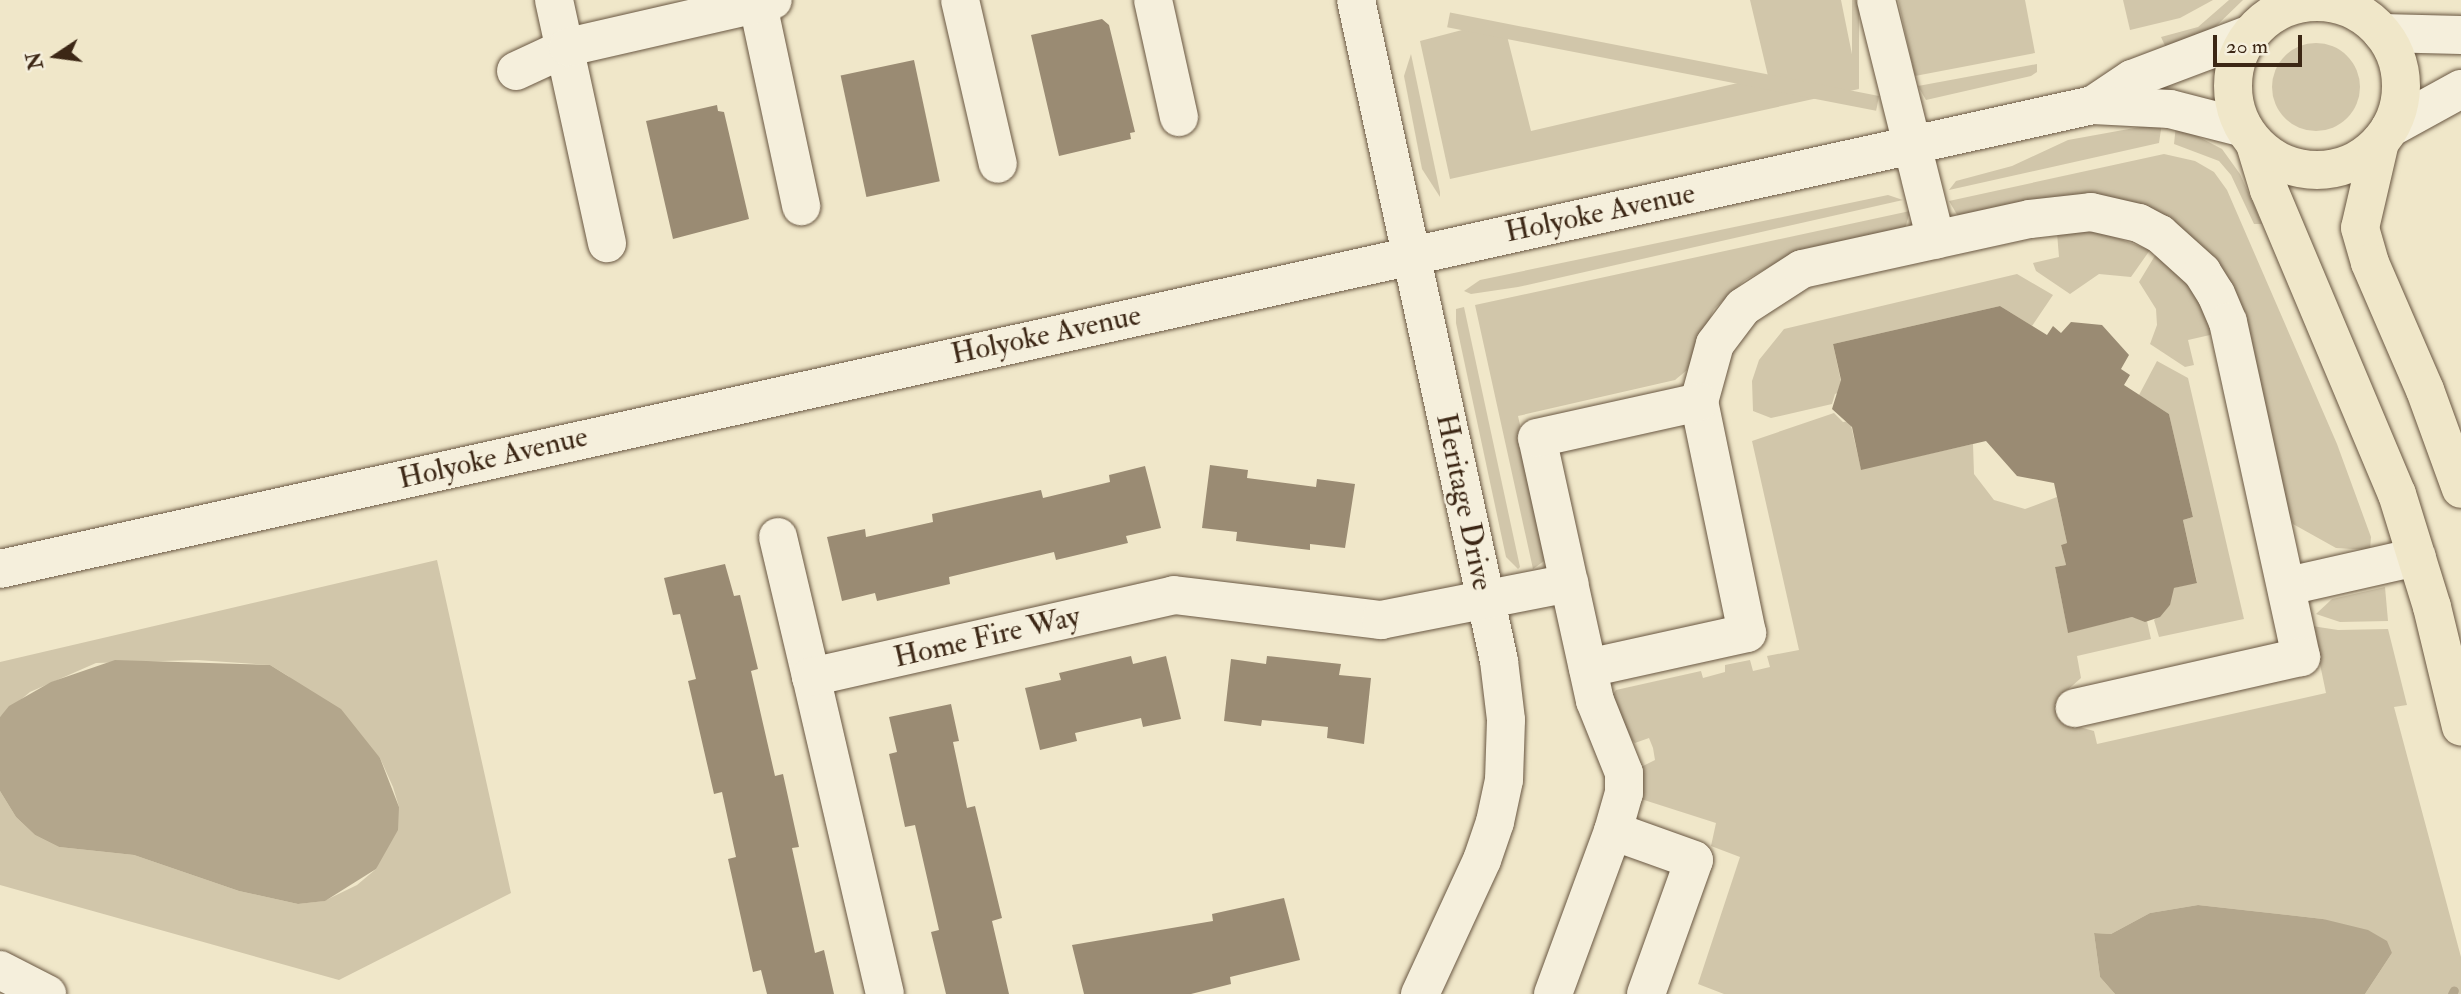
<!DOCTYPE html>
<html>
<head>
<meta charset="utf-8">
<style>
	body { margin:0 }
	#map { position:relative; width:2461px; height:994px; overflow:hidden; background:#f0e7c9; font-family:"IM FELL Double Pica",serif }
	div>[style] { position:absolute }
	.green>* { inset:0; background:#d1c6aa; transform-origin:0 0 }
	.round { border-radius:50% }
	.water>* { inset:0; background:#b3a68c }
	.stream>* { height:9px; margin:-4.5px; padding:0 4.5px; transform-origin:4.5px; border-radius:4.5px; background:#b3a68c }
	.building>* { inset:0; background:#9a8b73; transform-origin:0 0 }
	.roads { filter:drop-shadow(0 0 2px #695742) drop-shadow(0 0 2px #695742) }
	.minor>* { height:38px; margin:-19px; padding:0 19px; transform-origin:19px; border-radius:19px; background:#f5efdc }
	.major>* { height:38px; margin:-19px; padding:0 19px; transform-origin:19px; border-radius:19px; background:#f0e7c9 }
	.major>.ring { margin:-19px; padding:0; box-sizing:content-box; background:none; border:38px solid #f0e7c9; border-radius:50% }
	span { translate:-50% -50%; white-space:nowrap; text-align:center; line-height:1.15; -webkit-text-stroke:5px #f5efdc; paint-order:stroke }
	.street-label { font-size:30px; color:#3c2715 }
	.north { position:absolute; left:21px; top:21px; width:70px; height:70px; -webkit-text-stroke:5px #f5efdc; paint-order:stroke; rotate:257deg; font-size:19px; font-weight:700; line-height:28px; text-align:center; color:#3c2715 }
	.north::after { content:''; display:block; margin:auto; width:24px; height:32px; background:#3c2715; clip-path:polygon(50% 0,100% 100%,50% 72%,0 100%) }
	.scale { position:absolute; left:2213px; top:35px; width:89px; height:32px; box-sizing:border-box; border:4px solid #3c2715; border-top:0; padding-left:9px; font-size:21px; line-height:24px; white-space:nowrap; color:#3c2715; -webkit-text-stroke:5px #f5efdc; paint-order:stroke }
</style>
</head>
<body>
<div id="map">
	<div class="green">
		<div style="clip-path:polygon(1750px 0,1841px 0,1859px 89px,1450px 179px,1420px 41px,1485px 24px,1501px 29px,1507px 36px,1531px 131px,1768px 76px)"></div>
		<div style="left:1852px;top:0;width:7px;height:88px"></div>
		<div style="clip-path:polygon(1898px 0,2025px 0,2035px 53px,1915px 76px)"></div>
		<div style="clip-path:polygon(2123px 0,2213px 0,2180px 18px,2130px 30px)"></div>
		<div style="clip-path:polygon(2229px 0,2243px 0,2212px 30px,2168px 52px,2161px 37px,2198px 27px)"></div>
		<div class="round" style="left:2272px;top:43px;width:88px;height:88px"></div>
		<div style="clip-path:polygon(1411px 54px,1440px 192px,1440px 197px,1422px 169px,1404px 76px)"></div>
		<div style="clip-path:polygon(2037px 64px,2037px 72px,2031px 76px,1926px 100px,1918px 86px)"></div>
		<div style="left:1879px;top:96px;width:15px;height:437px;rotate:101deg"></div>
		<div style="clip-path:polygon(2162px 123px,2159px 143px,1949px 190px,1956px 181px,2012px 166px,2068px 140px)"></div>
		<div style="clip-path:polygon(2176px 125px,2222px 149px,2240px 174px,2262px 224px,2254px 224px,2231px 175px,2219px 161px,2174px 144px)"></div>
		<div style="clip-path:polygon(2164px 154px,2195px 161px,2214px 172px,2227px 190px,2337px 444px,2371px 537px,2370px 550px,2336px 548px,2293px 524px,2189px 236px,1959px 218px,1949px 201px)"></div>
		<div style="clip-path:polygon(1888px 195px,1903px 200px,1518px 287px,1471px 294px,1464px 291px,1480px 280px)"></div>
		<div style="clip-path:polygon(1910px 211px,1905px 229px,1780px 261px,1745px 280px,1714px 309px,1687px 370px,1675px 380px,1518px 416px,1547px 547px,1544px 561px,1533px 569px,1475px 305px)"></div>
		<div style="clip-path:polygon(2095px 230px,2150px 250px,2131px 277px,2099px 274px,2070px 294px,2036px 271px,2033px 263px,2059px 257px,2057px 233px)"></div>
		<div style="clip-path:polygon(2156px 254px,2195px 292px,2211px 328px,2210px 335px,2188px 340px,2194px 365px,2185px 367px,2150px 344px,2157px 325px,2156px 309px,2139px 282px)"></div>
		<div style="clip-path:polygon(2017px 274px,2053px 295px,2032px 326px,2000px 306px,1833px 344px,1843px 391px,1835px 394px,1832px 404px,1771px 418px,1753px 411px,1752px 381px,1759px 360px,1784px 329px)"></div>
		<div style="clip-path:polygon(1464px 307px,1520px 567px,1518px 569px,1506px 557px,1456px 323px,1456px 309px)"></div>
		<div style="clip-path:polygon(2157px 361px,2188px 378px,2244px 619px,2159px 637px,2154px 620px,2170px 605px,2170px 589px,2197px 582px,2183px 520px,2193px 517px,2169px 414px,2139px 395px)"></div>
		<div style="clip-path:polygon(1834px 413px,1843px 422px,1850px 421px,1861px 469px,1973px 444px,1974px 474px,1994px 500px,2025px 509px,2057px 497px,2067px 543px,2061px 545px,2066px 565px,2055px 567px,2068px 632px,2132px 617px,2147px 621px,2151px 639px,2077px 656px,2081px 678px,2064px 693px,2072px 725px,2094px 731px,2097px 744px,2326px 693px,2312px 626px,2338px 630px,2388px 629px,2407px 705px,2394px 707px,2461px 957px,2461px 994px,2365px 994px,2392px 953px,2323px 919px,2198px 905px,2150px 913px,2111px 934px,2094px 933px,2100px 977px,2115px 994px,1724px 994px,1698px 984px,1740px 857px,1711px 846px,1716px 823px,1641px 799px,1641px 767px,1655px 760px,1653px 748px,1649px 738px,1635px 743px,1632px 740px,1612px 696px,1616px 690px,1701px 671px,1703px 678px,1725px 672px,1725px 665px,1750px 660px,1753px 671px,1770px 667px,1767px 656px,1799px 650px,1752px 441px)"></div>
		<div style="clip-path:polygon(437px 560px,511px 893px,339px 980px,0 885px,0 791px,16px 817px,35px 835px,59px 847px,134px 855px,239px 891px,298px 904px,324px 901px,357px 885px,376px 869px,399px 807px,393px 787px,380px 758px,288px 676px,270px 665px,197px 660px,96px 663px,30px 692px,0 717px,0 662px)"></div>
		<div style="clip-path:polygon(2385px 587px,2388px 621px,2340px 622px,2316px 614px,2332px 599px)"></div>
	</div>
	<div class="water">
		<div style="clip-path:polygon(115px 660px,270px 665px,341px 709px,380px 758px,399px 807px,398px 830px,376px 869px,325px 901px,298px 904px,239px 891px,134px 855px,59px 847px,35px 835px,16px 817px,0 791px,0 717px,9px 706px,51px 682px)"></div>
		<div style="clip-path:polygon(2198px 905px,2323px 919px,2368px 930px,2387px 941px,2392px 953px,2365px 994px,2115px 994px,2100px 977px,2094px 933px,2111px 934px,2150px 913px)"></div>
	</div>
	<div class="stream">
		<div style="left:2452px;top:994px;width:4px;rotate:-63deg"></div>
	</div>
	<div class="building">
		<div style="clip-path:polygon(1102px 19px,1109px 25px,1135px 132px,1130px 133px,1131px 139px,1059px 156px,1031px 35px)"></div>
		<div style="left:914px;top:60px;width:124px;height:75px;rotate:78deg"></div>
		<div style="clip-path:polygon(717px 105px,718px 111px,724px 112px,749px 219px,673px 239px,646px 121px)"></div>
		<div style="clip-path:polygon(2000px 306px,2047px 335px,2053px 326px,2061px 333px,2071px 322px,2102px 325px,2129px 355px,2121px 369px,2130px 375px,2124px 385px,2169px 414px,2193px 517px,2183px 520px,2197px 583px,2174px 588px,2170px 605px,2160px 617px,2145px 622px,2132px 617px,2068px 633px,2055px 567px,2066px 565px,2061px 545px,2067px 543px,2054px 483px,2017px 476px,1986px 441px,1861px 470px,1852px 427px,1832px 409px,1841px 380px,1833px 344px)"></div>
		<div style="clip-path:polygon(1210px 465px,1248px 470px,1247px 478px,1316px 487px,1317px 479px,1355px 484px,1345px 548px,1310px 544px,1310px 550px,1236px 541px,1237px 532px,1202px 528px)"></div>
		<div style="clip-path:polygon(1145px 466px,1161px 528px,1126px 536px,1128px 543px,1056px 560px,1054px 552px,949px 577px,950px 584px,877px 601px,875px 593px,842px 601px,827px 537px,865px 529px,866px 537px,933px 522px,932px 514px,1041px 490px,1043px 498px,1110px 482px,1109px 475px)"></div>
		<div style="clip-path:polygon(725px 564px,734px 596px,740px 595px,758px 669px,751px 671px,775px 776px,783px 774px,799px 847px,792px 848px,815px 953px,824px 950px,834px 994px,767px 994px,761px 970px,753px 972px,728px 859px,736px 857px,722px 792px,714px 794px,688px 681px,696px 679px,680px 614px,673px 615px,664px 578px)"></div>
		<div style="clip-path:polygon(1131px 656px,1133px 664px,1166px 656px,1181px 719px,1143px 727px,1141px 718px,1075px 733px,1077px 741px,1040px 750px,1025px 688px,1061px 680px,1059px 673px)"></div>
		<div style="clip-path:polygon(1267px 656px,1341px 664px,1339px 675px,1371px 678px,1364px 744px,1327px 738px,1328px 727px,1262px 720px,1261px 726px,1224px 721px,1231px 659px,1266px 664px)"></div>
		<div style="clip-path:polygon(951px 704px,959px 741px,953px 742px,967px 808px,975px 806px,1002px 918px,992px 921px,1009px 994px,946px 994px,931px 932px,939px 930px,915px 825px,905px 827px,889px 754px,897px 752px,889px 717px)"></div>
		<div style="clip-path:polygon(1284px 898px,1300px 960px,1230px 977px,1231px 984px,1191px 994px,1084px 994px,1072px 945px,1213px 921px,1212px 914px)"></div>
	</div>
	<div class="roads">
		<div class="minor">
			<div style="left:554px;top:0;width:249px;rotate:77.7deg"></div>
			<div style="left:757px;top:0;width:211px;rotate:77.9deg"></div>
			<div style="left:960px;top:0;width:168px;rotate:77deg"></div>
			<div style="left:1153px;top:0;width:120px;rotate:77.5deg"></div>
			<div style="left:1356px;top:0;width:676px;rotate:77.79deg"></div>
			<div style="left:1499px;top:661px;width:59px;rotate:83.2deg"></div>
			<div style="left:1506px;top:720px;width:60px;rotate:91.9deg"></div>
			<div style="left:1504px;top:780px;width:43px;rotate:102.1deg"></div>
			<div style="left:1495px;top:822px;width:40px;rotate:108.9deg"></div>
			<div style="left:1482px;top:860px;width:148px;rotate:114.8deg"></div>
			<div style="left:1876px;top:0;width:247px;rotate:76deg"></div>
			<div style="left:2382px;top:33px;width:79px;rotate:1.5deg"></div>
			<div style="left:516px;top:71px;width:57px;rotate:-24.8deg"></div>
			<div style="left:568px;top:47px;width:210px;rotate:-12.9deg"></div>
			<div style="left:2093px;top:105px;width:47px;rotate:-33.7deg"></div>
			<div style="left:2132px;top:79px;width:127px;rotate:-20.7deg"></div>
			<div style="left:2390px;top:128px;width:81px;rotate:-28.8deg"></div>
			<div style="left:778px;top:537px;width:144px;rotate:76.7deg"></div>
			<div style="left:0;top:569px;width:2144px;rotate:-12.5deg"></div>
			<div style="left:2093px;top:105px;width:77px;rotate:3deg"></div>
			<div style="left:2170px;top:109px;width:76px;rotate:14.4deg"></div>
			<div style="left:2288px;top:586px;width:132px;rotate:-12.7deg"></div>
			<div style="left:1588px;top:668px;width:163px;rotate:-12.4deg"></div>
			<div style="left:1747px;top:633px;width:236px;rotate:-101.7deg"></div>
			<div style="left:1699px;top:402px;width:60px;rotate:-74.6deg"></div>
			<div style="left:1715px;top:344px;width:46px;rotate:-52.9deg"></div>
			<div style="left:1743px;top:307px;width:70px;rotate:-32.8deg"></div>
			<div style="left:1802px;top:269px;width:233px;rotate:-12.4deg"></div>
			<div style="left:2030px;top:219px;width:61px;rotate:-6.5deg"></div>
			<div style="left:2091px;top:212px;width:49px;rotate:12.9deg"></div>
			<div style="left:2139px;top:223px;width:24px;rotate:28deg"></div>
			<div style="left:2160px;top:234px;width:57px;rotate:42.1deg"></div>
			<div style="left:2202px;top:272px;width:26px;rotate:58deg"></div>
			<div style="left:2216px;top:294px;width:30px;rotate:67deg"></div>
			<div style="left:2228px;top:322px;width:343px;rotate:77.7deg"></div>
			<div style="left:2301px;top:657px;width:232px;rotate:167.3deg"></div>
			<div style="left:0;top:970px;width:53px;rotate:27.1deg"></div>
			<div style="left:885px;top:994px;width:326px;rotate:-103.1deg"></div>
			<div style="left:811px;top:677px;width:372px;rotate:-12.7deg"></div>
			<div style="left:1174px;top:595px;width:209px;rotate:6.9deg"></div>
			<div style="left:1381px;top:620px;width:192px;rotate:-11.1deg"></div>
			<div style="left:1553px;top:994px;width:174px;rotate:-69.8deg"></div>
			<div style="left:1646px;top:994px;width:142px;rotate:-70.3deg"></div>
			<div style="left:1694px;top:860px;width:86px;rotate:-160.3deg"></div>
			<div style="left:1613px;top:831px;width:40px;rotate:-74deg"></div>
			<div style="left:1624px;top:793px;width:20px;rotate:-90deg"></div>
			<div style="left:1624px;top:773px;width:78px;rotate:-111.9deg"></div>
			<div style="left:1595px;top:701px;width:269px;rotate:-102.4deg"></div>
			<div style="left:1537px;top:438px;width:166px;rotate:-12.5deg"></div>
		</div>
		<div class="major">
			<div class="ring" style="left:2233px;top:2px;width:130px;height:130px"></div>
			<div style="left:2380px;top:142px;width:88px;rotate:103.1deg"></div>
			<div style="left:2360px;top:228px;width:36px;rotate:74deg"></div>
			<div style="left:2370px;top:263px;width:138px;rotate:66.6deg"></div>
			<div style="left:2425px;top:390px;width:105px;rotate:70deg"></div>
			<div style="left:2255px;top:144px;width:48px;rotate:73.1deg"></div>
			<div style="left:2269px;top:190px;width:330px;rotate:67.2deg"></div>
			<div style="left:2397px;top:494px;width:118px;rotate:72.8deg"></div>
			<div style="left:2432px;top:607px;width:123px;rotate:76.4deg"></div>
		</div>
	</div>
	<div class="street-label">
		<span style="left:1600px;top:213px;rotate:-12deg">Holyoke Avenue</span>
		<span style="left:1046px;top:335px;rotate:-12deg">Holyoke Avenue</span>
		<span style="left:493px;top:458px;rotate:-13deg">Holyoke Avenue</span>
		<span style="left:1464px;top:502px;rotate:78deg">Heritage Drive</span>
		<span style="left:987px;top:637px;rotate:-13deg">Home Fire Way</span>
	</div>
	<div class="north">N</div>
	<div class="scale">20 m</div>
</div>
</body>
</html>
